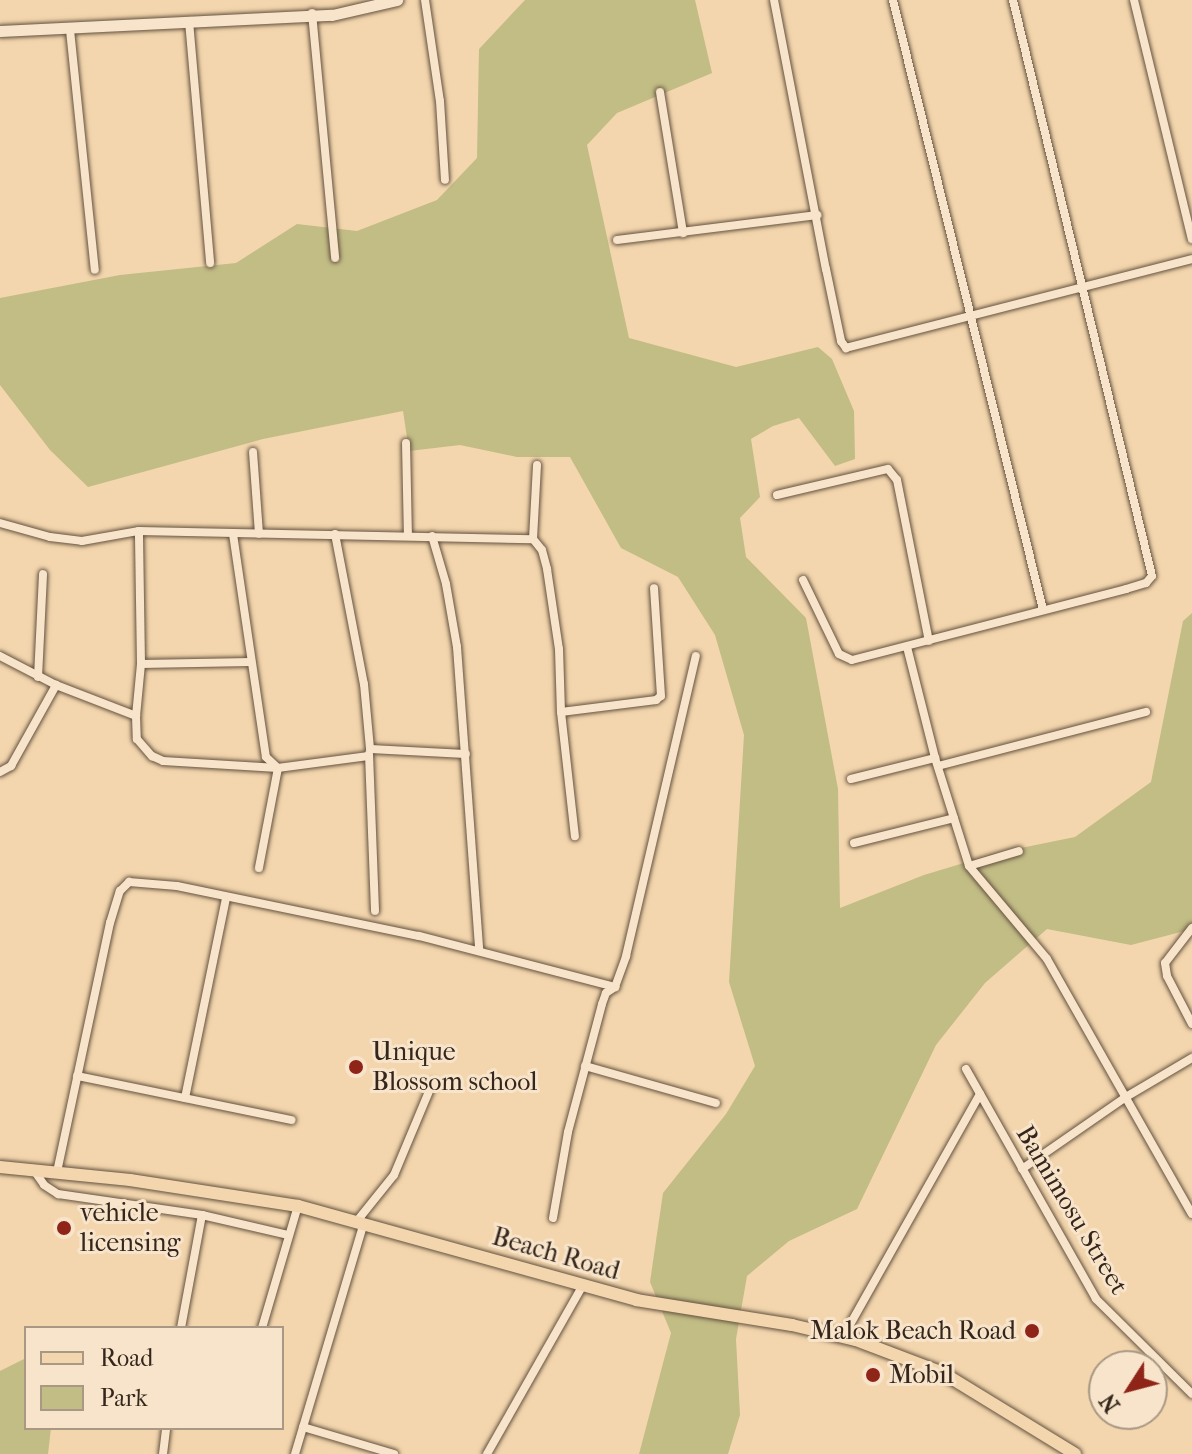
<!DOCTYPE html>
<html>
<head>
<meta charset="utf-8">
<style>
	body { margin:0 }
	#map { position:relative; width:1192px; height:1454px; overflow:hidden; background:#f3d6ad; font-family:"IM FELL French Canon",serif }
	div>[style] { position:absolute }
	.green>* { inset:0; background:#c2bc85 }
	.roads { filter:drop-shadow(0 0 2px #645240) drop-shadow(0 0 2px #645240) }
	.street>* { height:8px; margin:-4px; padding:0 4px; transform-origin:4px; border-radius:4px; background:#f7e4ca }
	.secondary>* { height:11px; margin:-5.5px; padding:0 5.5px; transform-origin:5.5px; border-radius:5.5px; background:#f7e4ca }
	.primary>* { height:12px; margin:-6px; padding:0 6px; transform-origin:6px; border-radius:6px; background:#f3d6ad }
	.dots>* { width:22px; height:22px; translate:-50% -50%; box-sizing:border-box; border:4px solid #f7e4ca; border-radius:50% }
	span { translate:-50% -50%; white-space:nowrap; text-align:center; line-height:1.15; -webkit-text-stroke:6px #f7e4ca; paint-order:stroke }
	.poi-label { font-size:26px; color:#34261c }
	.left { translate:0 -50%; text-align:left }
	.right { translate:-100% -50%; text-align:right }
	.street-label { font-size:26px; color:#34261c }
	.legend { position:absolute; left:24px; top:1326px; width:260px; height:104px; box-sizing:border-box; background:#f7e4ca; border:2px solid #a99884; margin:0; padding:10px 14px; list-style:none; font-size:24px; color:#34261c }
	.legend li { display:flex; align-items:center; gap:16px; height:40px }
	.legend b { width:40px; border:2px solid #a99884 }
	.north { position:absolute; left:1088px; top:1350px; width:80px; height:80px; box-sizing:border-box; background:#f7e4ca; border:2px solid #a99884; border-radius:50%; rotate:234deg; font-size:22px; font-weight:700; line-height:32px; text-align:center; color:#34261c }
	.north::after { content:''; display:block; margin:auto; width:28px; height:36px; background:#8f2418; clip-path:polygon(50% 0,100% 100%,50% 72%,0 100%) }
</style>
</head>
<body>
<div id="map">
	<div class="green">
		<div style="clip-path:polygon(525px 0,695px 0,712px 73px,617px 113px,587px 145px,629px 338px,736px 367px,818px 347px,832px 359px,854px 411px,855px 459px,835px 466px,799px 418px,773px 426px,751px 439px,760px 497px,740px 518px,746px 557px,806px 618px,838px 789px,840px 908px,924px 875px,997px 853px,1075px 837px,1151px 782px,1183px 621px,1192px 613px,1192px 929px,1131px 945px,1047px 929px,985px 983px,936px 1045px,857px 1209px,789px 1241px,747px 1276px,736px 1339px,740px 1415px,728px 1454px,639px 1454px,671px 1333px,650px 1282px,663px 1193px,726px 1114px,755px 1066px,729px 982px,744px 735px,715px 635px,678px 577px,621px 548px,570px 457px,517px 457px,460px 445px,409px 451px,403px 411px,263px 439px,88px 487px,50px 450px,0 385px,0 298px,120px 275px,236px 263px,297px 224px,357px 231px,437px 200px,477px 158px,479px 49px)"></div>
		<div style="clip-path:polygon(26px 1358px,26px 1428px,51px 1428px,48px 1454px,0 1454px,0 1371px)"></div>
	</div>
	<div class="roads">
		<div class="street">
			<div style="left:425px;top:0;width:102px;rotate:81.6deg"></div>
			<div style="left:440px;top:101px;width:79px;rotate:86.4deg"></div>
			<div style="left:774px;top:0;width:274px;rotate:79.1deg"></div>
			<div style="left:826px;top:269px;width:74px;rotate:78.2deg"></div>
			<div style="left:841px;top:341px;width:9px;rotate:54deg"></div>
			<div style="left:846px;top:348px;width:357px;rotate:-14.4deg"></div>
			<div style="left:893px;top:0;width:628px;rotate:76.18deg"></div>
			<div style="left:1134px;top:0;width:246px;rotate:76.4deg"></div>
			<div style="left:312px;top:13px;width:246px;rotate:84.6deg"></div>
			<div style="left:189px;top:21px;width:243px;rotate:85deg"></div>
			<div style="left:70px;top:30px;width:241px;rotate:84.1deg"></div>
			<div style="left:660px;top:92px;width:143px;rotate:80.7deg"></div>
			<div style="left:617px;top:240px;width:202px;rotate:-7.1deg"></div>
			<div style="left:406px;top:443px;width:93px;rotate:88.8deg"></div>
			<div style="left:253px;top:452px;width:82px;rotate:85.8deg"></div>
			<div style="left:777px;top:495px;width:114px;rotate:-13.2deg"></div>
			<div style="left:888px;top:469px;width:14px;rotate:51deg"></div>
			<div style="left:897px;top:480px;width:164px;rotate:78.8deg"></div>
			<div style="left:0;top:523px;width:52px;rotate:15.6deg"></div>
			<div style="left:50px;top:537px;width:32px;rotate:7deg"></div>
			<div style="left:82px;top:541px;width:58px;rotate:-10deg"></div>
			<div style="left:139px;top:531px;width:394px;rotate:1.2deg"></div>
			<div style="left:533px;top:539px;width:14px;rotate:51deg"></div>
			<div style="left:542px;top:550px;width:20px;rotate:75deg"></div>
			<div style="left:547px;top:569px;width:81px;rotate:81.5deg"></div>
			<div style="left:559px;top:649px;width:63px;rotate:88.2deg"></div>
			<div style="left:561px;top:712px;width:125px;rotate:83.6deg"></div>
			<div style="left:233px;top:534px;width:225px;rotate:81.6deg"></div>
			<div style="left:266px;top:757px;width:16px;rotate:43deg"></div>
			<div style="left:278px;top:768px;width:91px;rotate:-7.6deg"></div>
			<div style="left:335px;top:534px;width:153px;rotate:79.1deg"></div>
			<div style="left:364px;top:684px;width:65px;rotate:84.7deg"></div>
			<div style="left:370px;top:749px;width:96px;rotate:3deg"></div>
			<div style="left:432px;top:536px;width:50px;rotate:73.7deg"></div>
			<div style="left:446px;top:584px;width:64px;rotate:80.1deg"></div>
			<div style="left:457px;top:647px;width:304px;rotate:85.8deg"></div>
			<div style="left:533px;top:539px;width:74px;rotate:-86.9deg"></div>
			<div style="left:803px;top:580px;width:82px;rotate:64.1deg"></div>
			<div style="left:839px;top:654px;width:14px;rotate:25deg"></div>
			<div style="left:852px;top:660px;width:283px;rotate:-14.5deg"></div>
			<div style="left:1126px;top:589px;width:21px;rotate:-17deg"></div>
			<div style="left:1146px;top:583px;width:9px;rotate:-49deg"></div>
			<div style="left:1152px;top:576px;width:593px;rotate:-103.57deg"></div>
			<div style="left:907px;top:647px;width:114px;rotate:75.8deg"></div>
			<div style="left:935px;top:758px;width:113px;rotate:72.5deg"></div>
			<div style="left:969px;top:866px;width:121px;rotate:50deg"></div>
			<div style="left:1047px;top:959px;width:293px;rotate:60.4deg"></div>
			<div style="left:0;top:656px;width:63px;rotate:27.4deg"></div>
			<div style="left:56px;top:685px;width:86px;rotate:21.2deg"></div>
			<div style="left:136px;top:716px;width:52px;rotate:-84.5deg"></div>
			<div style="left:141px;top:664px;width:133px;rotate:-90.9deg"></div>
			<div style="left:141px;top:664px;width:110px;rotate:-1deg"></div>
			<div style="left:38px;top:677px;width:103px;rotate:-87.2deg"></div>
			<div style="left:561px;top:712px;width:96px;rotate:-7.2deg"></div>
			<div style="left:656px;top:700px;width:6px;rotate:-39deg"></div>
			<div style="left:661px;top:696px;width:108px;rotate:-93.7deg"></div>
			<div style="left:136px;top:716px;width:23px;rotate:88deg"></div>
			<div style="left:137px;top:739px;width:23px;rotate:49deg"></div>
			<div style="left:152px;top:756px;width:12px;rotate:24deg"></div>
			<div style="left:163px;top:761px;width:115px;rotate:3.5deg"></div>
			<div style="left:278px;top:768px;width:102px;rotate:100.8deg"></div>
			<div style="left:369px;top:754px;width:157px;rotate:87.8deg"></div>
			<div style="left:938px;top:766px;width:215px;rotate:-14.6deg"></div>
			<div style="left:0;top:772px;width:13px;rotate:-29deg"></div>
			<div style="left:11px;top:766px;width:93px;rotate:-60.9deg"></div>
			<div style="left:851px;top:779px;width:87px;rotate:-14deg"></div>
			<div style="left:854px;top:843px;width:103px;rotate:-14deg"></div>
			<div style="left:969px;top:866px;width:52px;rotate:-16.7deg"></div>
			<div style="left:1192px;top:928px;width:44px;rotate:127.6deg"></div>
			<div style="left:1165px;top:963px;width:13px;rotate:81deg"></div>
			<div style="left:1167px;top:976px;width:54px;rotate:62.5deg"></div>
			<div style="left:585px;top:1066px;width:136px;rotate:15.8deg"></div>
			<div style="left:966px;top:1069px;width:264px;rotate:60.5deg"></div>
			<div style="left:1096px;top:1299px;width:135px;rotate:44.7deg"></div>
			<div style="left:77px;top:1076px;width:219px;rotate:11.6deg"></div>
			<div style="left:185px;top:1098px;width:203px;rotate:-78.4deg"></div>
			<div style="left:33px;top:1169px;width:19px;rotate:55deg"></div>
			<div style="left:44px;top:1185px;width:17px;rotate:33deg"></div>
			<div style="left:58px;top:1194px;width:146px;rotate:8.3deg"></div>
			<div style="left:202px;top:1215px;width:88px;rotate:13.1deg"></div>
			<div style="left:1022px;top:1169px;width:126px;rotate:-34.7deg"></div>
			<div style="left:1126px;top:1097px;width:77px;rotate:-30.6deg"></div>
			<div style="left:57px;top:1172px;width:255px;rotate:-78deg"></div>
			<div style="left:110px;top:923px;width:34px;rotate:-73deg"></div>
			<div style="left:120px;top:891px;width:13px;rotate:-45deg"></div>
			<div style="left:129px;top:882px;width:48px;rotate:4.8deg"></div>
			<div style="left:177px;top:886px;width:247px;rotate:11.7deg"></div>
			<div style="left:419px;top:936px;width:203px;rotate:14.6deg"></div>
			<div style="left:553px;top:1218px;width:87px;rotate:-80.1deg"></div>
			<div style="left:568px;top:1132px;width:132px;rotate:-75.1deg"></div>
			<div style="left:602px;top:1004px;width:12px;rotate:-70deg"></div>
			<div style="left:606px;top:993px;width:11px;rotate:-34deg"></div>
			<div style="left:615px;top:987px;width:33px;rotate:-70deg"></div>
			<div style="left:626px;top:956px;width:308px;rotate:-76.9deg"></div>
			<div style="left:357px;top:1221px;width:59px;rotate:-51.2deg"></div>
			<div style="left:394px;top:1175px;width:99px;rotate:-67.3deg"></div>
			<div style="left:181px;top:1328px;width:115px;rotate:-79.5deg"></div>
			<div style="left:262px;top:1328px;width:127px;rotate:-73.6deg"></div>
			<div style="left:843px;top:1337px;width:279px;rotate:-60.6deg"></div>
			<div style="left:303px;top:1427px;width:95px;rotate:16.5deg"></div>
			<div style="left:163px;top:1454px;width:26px;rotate:-83deg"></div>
			<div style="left:295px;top:1454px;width:241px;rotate:-73.4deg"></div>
			<div style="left:487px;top:1454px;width:192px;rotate:-60.4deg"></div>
		</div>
		<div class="secondary">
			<div style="left:0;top:31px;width:332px;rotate:-2.8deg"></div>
			<div style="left:332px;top:15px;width:67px;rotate:-13deg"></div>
		</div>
		<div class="primary">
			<div style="left:0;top:1167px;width:131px;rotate:5.7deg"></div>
			<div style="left:130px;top:1180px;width:170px;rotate:8.8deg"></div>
			<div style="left:298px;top:1206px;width:351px;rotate:15.5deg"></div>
			<div style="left:636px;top:1300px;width:158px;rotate:9.1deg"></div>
			<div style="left:792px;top:1325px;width:66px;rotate:13.2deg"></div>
			<div style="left:856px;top:1340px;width:93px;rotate:20.8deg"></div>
			<div style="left:943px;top:1373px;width:155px;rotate:31.5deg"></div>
		</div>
	</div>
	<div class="dots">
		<div style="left:356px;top:1067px;background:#8f2418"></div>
		<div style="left:64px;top:1228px;background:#8f2418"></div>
		<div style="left:1032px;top:1331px;background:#8f2418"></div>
		<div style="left:873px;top:1375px;background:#8f2418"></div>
	</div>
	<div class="poi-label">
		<span class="left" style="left:372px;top:1067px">Unique<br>Blossom school</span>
		<span class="left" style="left:80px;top:1228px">vehicle<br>licensing</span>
		<span class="right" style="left:1016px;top:1331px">Malok Beach Road</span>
		<span class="left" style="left:889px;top:1375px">Mobil</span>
	</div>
	<div class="street-label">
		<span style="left:1072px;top:1210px;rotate:59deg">Bamimosu Street</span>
		<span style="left:556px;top:1254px;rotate:16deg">Beach Road</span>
	</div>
	<ul class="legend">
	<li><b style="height:10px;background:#f3d6ad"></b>Road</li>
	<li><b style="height:22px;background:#c2bc85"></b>Park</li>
	</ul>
	<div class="north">N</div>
</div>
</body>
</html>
